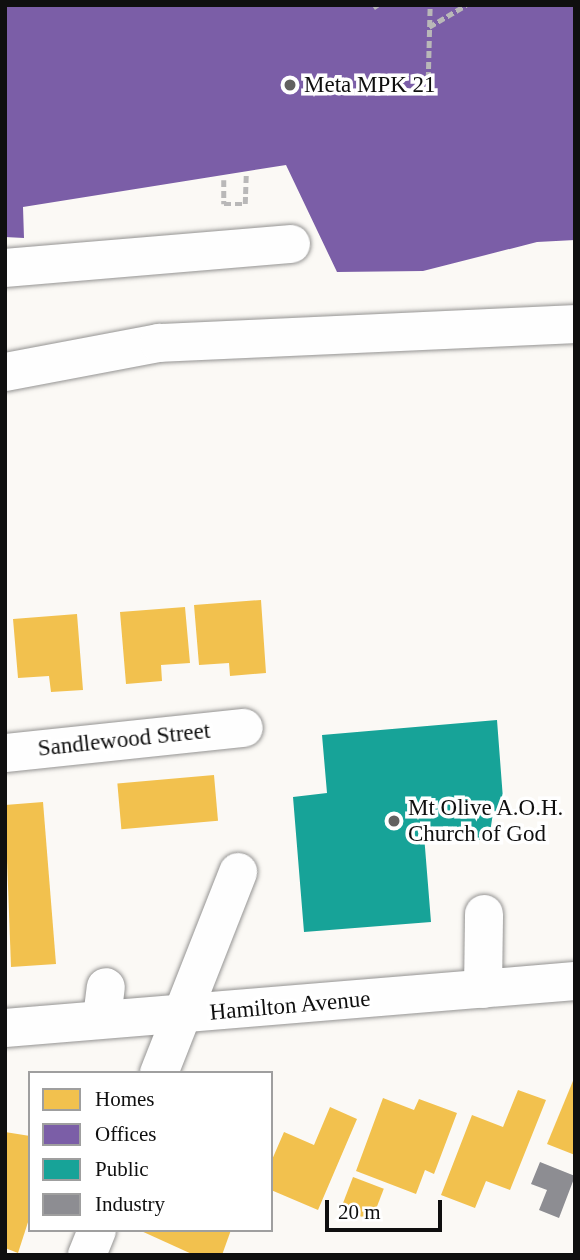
<!DOCTYPE html>
<html>
<head>
<meta charset="utf-8">
<style>
	body { margin:0 }
	#map { position:relative; width:580px; height:1260px; overflow:hidden; background:#fbf9f5; font-family:"Times New Roman",serif }
	div>[style] { position:absolute }
	.homes>* { inset:0; background:#f2c14e; transform-origin:0 0 }
	.offices>* { inset:0; background:#7b5ea7 }
	.public>* { inset:0; background:#17a398 }
	.industry>* { inset:0; background:#8d8d92 }
	.path>* { height:4.5px; margin-top:-2.25px; transform-origin:0; background:repeating-linear-gradient(90deg,#b9b8b8 0 7px,transparent 0 10.5px) }
	.roads { filter:drop-shadow(0 0 2px #959493) drop-shadow(0 0 2px #959493) }
	.minor>* { height:38px; margin:-19px; padding:0 19px; transform-origin:19px; border-radius:19px; background:#fefefe }
	.dots>* { width:19px; height:19px; translate:-50% -50%; box-sizing:border-box; border:4px solid #fff; border-radius:50% }
	span { translate:-50% -50%; white-space:nowrap; text-align:center; line-height:1.15; -webkit-text-stroke:7px #fff; paint-order:stroke }
	.poi-label { font-size:23px; color:#0f0f0f }
	.left { translate:0 -50%; text-align:left }
	.street-label { font-size:23px; color:#0f0f0f }
	.frame { position:absolute; inset:0; border:7px solid #0f0f0f; pointer-events:none }
	.legend { position:absolute; left:28px; top:1071px; width:245px; height:161px; box-sizing:border-box; background:#fff; border:2px solid #9f9f9f; margin:0; padding:9px 12px; list-style:none; font-size:21px; color:#0f0f0f }
	.legend li { display:flex; align-items:center; gap:14px; height:35px }
	.legend b { width:35px; border:2px solid #9f9f9f }
	.scale { position:absolute; left:325px; top:1200px; width:117px; height:32px; box-sizing:border-box; border:4px solid #0f0f0f; border-top:0; padding-left:9px; font-size:21px; line-height:24px; white-space:nowrap; color:#0f0f0f; -webkit-text-stroke:5px #fff; paint-order:stroke }
</style>
</head>
<body>
<div id="map">
	<div class="homes">
		<div style="clip-path:polygon(261px 600px,266px 673px,230px 676px,229px 663px,199px 665px,194px 605px)"></div>
		<div style="clip-path:polygon(185px 607px,190px 663px,161px 665px,162px 681px,126px 684px,120px 612px)"></div>
		<div style="clip-path:polygon(77px 614px,83px 690px,51px 692px,49px 676px,18px 678px,13px 619px)"></div>
		<div style="left:214px;top:775px;width:46px;height:97px;rotate:85deg"></div>
		<div style="clip-path:polygon(43px 802px,56px 964px,11px 967px,5px 805px)"></div>
		<div style="clip-path:polygon(575px 1076px,575px 1155px,547px 1144px)"></div>
		<div style="clip-path:polygon(518px 1090px,546px 1100px,510px 1190px,486px 1181px,475px 1208px,441px 1195px,472px 1115px,503px 1127px)"></div>
		<div style="clip-path:polygon(383px 1098px,414px 1110px,419px 1099px,457px 1113px,434px 1174px,425px 1170px,416px 1194px,356px 1171px)"></div>
		<div style="clip-path:polygon(330px 1107px,357px 1119px,318px 1210px,271px 1190px,271px 1162px,284px 1132px,314px 1145px)"></div>
		<div style="clip-path:polygon(5px 1132px,30px 1136px,30px 1216px,18px 1253px,5px 1248px)"></div>
		<div style="left:353px;top:1177px;width:33px;height:34px;rotate:21deg"></div>
		<div style="clip-path:polygon(139px 1230px,231px 1230px,222px 1255px,194px 1255px)"></div>
	</div>
	<div class="offices">
		<div style="clip-path:polygon(5px 5px,575px 5px,575px 240px,537px 242px,423px 271px,337px 272px,286px 165px,23px 207px,24px 238px,5px 237px)"></div>
	</div>
	<div class="public">
		<div style="clip-path:polygon(497px 720px,504px 812px,493px 813px,489px 839px,450px 842px,449px 833px,424px 835px,431px 922px,304px 932px,293px 797px,327px 793px,322px 735px)"></div>
	</div>
	<div class="industry">
		<div style="clip-path:polygon(540px 1162px,575px 1176px,559px 1218px,539px 1210px,547px 1190px,531px 1184px)"></div>
	</div>
	<div class="path">
		<div style="left:375px;top:5px;width:4px;rotate:56deg"></div>
		<div style="left:429px;top:27px;width:43px;rotate:-30.7deg"></div>
		<div style="left:5px;top:72px;width:1px"></div>
		<div style="left:428px;top:79px;width:74px;rotate:-88.5deg"></div>
		<div style="left:224px;top:180px;width:24px;rotate:90deg"></div>
		<div style="left:224px;top:204px;width:21px"></div>
		<div style="left:245px;top:204px;width:31px;rotate:-88deg"></div>
	</div>
	<div class="roads">
		<div class="minor">
			<div style="left:5px;top:268px;width:287px;rotate:-4.8deg"></div>
			<div style="left:5px;top:372px;width:157px;rotate:-10.7deg"></div>
			<div style="left:159px;top:343px;width:416px;rotate:-2.6deg"></div>
			<div style="left:5px;top:753px;width:240px;rotate:-6deg"></div>
			<div style="left:483px;top:989px;width:75px;rotate:-89.2deg"></div>
			<div style="left:102px;top:1018px;width:31px;rotate:-83deg"></div>
			<div style="left:5px;top:1028px;width:572px;rotate:-4.71deg"></div>
			<div style="left:159px;top:1073px;width:216px;rotate:-68.5deg"></div>
			<div style="left:87px;top:1255px;width:27px;rotate:-68deg"></div>
		</div>
	</div>
	<div class="dots">
		<div style="left:290px;top:85px;background:#626160"></div>
		<div style="left:394px;top:821px;background:#626160"></div>
	</div>
	<div class="poi-label">
		<span class="left" style="left:304px;top:85px">Meta MPK 21</span>
		<span class="left" style="left:408px;top:821px">Mt Olive A.O.H.<br>Church of God</span>
	</div>
	<div class="street-label">
		<span style="left:124px;top:740px;rotate:-6deg">Sandlewood Street</span>
		<span style="left:290px;top:1006px;rotate:-5deg">Hamilton Avenue</span>
	</div>
	<div class="frame"></div>
	<ul class="legend">
	<li><b style="height:19px;background:#f2c14e"></b>Homes</li>
	<li><b style="height:19px;background:#7b5ea7"></b>Offices</li>
	<li><b style="height:19px;background:#17a398"></b>Public</li>
	<li><b style="height:19px;background:#8d8d92"></b>Industry</li>
	</ul>
	<div class="scale">20 m</div>
</div>
</body>
</html>
